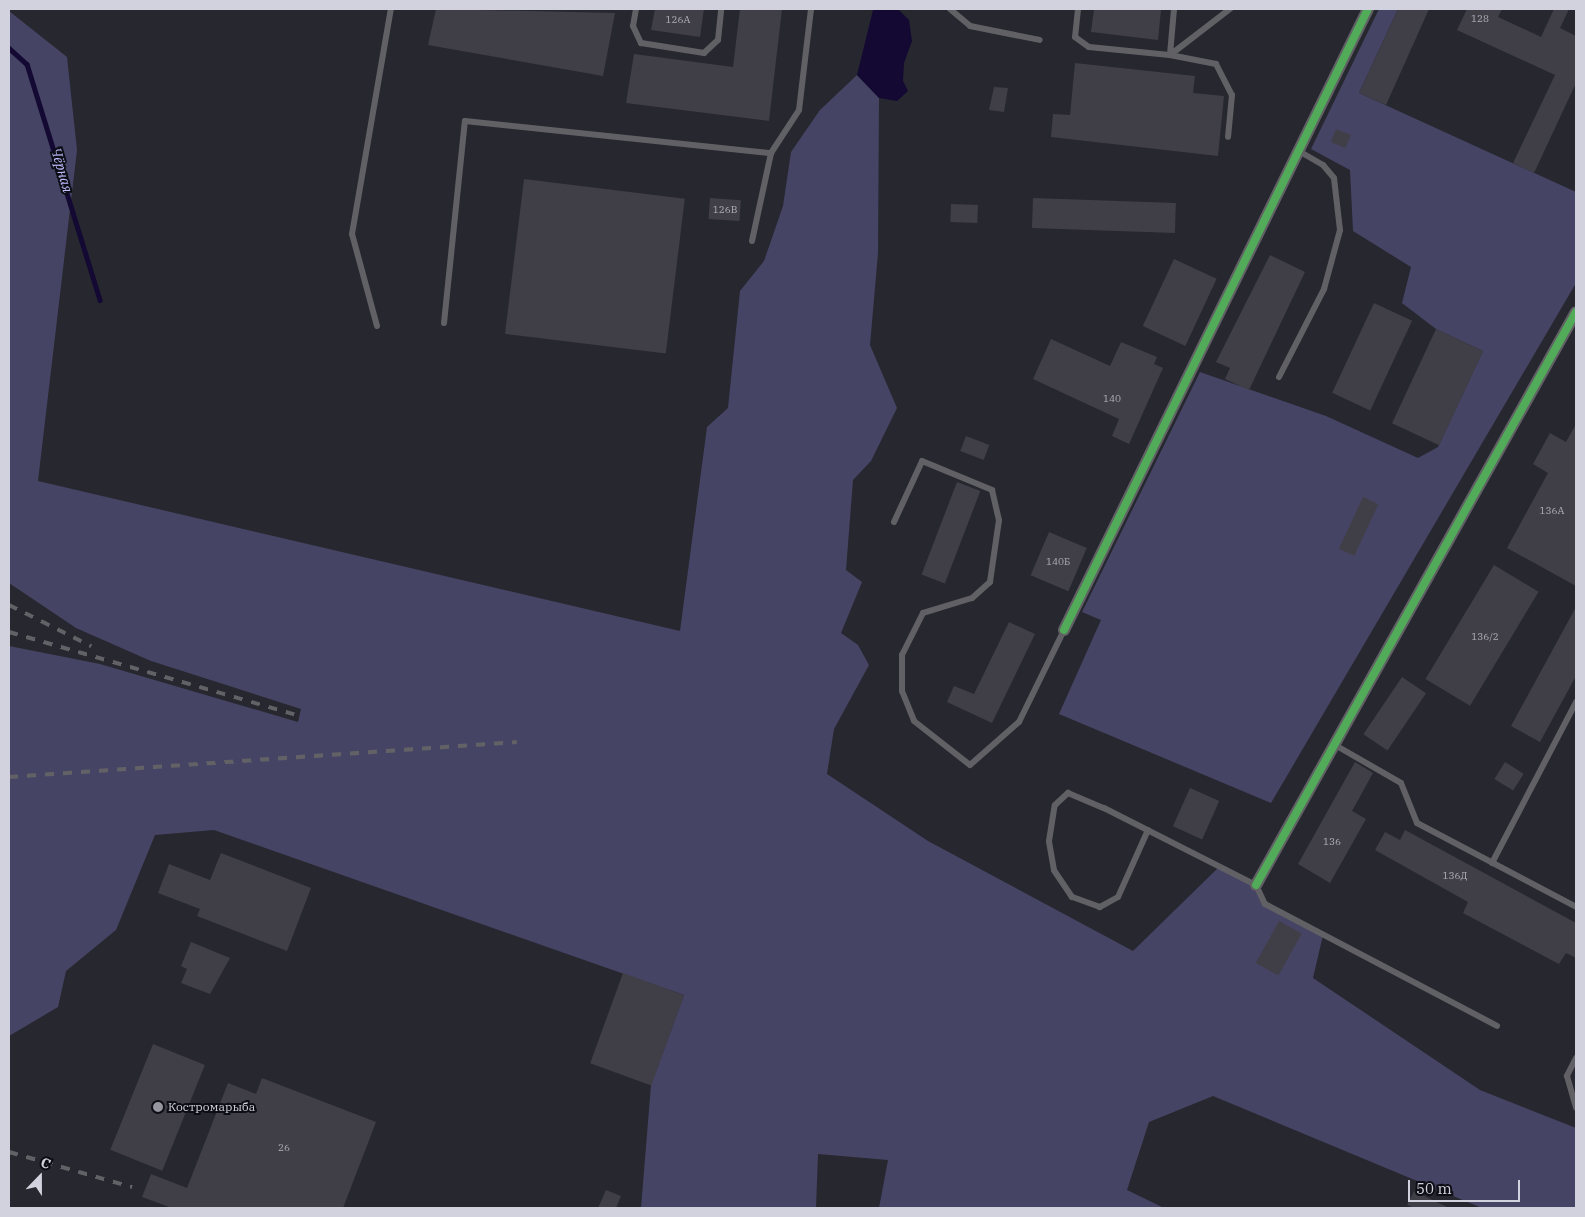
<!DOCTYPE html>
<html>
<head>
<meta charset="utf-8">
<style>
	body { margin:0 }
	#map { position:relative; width:1585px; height:1217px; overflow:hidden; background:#272730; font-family:"IBM Plex Serif",serif }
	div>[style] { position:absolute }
	.green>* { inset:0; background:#464464 }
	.water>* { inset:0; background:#130933 }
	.stream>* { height:4.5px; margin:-2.25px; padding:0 2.25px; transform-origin:2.25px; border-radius:2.25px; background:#130933 }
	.building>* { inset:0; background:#403f47; transform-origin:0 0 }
	.lane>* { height:6px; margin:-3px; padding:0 3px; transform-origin:3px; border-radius:3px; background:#616165 }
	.street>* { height:12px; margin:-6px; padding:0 6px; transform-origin:6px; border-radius:6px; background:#616165 }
	.rail>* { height:4px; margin-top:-2px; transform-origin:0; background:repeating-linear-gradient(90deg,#616166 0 9px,transparent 0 18px) }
	.cycleway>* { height:8px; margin:-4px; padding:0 4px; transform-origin:4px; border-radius:4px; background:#51ab58 }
	.dots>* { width:14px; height:14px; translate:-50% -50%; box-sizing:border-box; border:2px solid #0d0d15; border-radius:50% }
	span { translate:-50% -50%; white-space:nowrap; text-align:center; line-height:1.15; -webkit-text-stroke:4px #0d0d15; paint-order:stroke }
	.number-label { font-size:10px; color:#aeadb8 }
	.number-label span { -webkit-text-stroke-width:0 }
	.poi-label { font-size:12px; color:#d2d2de }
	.left { translate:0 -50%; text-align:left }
	.water-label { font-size:14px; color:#bfbdfd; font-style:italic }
	.frame { position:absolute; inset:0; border:10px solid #d2d2de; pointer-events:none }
	.north { position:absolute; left:15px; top:1152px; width:50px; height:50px; -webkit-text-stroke:4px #0d0d15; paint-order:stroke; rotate:22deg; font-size:14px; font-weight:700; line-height:20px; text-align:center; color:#d2d2de }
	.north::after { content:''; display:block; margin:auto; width:18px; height:22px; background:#d2d2de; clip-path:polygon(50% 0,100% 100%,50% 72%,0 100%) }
	.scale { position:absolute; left:1408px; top:1180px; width:112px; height:22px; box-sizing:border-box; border:2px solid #d2d2de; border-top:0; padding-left:6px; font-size:15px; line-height:18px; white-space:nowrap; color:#d2d2de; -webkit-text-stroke:4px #0d0d15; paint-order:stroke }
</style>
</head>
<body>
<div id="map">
	<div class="green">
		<div style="clip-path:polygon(1379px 9px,1398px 9px,1359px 93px,1576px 192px,1576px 283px,1271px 803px,1059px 714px,1101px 620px,1082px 612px,1200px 372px,1326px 416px,1418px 458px,1438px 447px,1483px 351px,1436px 329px,1402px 303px,1411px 267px,1353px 231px,1350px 170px,1311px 149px)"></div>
		<div style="clip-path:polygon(9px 11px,67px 57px,77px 150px,38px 481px,680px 631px,707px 427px,728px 408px,740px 291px,764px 261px,783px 206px,791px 152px,820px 110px,857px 75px,879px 98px,878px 253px,870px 345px,897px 408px,871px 461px,853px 480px,846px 570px,862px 582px,841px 633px,858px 645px,869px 665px,834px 729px,827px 774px,928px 841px,1133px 951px,1220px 866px,1256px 885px,1265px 904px,1323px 935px,1313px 978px,1480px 1090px,1576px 1128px,1576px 1208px,1482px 1208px,1213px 1096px,1149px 1122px,1127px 1190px,1164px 1208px,879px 1208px,888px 1160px,818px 1154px,816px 1208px,641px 1208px,651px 1085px,684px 995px,214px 830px,155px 835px,116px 930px,66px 971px,58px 1007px,9px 1036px,9px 646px,100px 664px,298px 722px,301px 709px,151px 661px,76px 628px,9px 583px)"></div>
	</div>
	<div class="water">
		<div style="clip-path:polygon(898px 9px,909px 20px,912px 41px,904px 63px,903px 81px,908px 91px,897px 101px,879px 98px,857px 75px,873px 10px)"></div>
	</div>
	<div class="stream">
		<div style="left:9px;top:48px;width:24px;rotate:42deg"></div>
		<div style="left:27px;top:64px;width:247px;rotate:72.8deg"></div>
	</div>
	<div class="building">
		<div style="clip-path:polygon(436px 9px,615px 13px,603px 76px,428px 45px)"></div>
		<div style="clip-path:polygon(655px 9px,704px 9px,700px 37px,651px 30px)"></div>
		<div style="clip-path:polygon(740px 9px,782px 9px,769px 121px,626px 103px,634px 54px,733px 67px)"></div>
		<div style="clip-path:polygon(1094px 9px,1161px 10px,1158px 40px,1091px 32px)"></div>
		<div style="clip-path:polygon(1398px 9px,1429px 9px,1386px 105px,1359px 93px)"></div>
		<div style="clip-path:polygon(1467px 9px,1502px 9px,1498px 17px,1541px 37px,1554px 9px,1569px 9px,1560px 28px,1576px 36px,1576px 83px,1534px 173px,1513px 163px,1555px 75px,1457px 30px)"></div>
		<div style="clip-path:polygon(1075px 63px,1195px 76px,1193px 93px,1224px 96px,1218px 156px,1051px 137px,1053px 114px,1070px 115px)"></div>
		<div style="clip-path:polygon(994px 87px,1008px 88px,1004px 112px,989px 110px)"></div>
		<div style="left:1336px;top:129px;width:16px;height:14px;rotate:22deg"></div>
		<div style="left:524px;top:179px;width:162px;height:156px;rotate:7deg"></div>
		<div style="left:710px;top:198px;width:31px;height:21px;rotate:4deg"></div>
		<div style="left:1033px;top:198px;width:143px;height:30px;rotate:2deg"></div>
		<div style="left:951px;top:204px;width:27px;height:18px;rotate:2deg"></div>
		<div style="clip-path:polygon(1270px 255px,1305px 272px,1249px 390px,1225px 379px,1230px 368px,1216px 362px)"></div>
		<div style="left:1174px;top:259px;width:47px;height:74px;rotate:25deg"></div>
		<div style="left:1374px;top:303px;width:42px;height:99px;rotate:25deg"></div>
		<div style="left:1436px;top:329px;width:52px;height:104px;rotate:25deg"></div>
		<div style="clip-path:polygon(1051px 339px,1110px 366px,1121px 342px,1157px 357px,1154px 364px,1163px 368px,1129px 444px,1112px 436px,1119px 419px,1033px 379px)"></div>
		<div style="clip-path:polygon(1576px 424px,1576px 586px,1507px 548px,1548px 473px,1533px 464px,1550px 433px,1566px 442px)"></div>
		<div style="left:966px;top:436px;width:25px;height:16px;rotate:21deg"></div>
		<div style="left:957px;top:482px;width:25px;height:99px;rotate:21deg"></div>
		<div style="left:1363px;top:497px;width:17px;height:57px;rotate:25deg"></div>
		<div style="left:1049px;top:532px;width:41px;height:47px;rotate:23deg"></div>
		<div style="left:1494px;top:565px;width:52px;height:133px;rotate:31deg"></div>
		<div style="clip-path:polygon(1576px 607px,1576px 676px,1540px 742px,1511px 726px)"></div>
		<div style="clip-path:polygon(1009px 622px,1035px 634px,992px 723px,947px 702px,954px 686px,974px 694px)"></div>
		<div style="left:1402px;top:677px;width:29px;height:69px;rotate:34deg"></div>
		<div style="clip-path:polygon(1355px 762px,1373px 773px,1352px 811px,1366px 819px,1330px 883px,1298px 864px)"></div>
		<div style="left:1505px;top:762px;width:22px;height:20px;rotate:32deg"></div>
		<div style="left:1190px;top:788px;width:32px;height:42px;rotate:24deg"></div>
		<div style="clip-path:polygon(1405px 830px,1576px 923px,1576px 958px,1566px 953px,1559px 964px,1463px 913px,1468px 902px,1375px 850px,1385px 832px,1400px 840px)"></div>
		<div style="clip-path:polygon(221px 853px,311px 888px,287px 951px,197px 916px,200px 909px,158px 893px,169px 864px,210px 880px)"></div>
		<div style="left:1279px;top:921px;width:26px;height:48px;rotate:29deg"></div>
		<div style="clip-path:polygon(191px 942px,230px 958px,210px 994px,181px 983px,187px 969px,181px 966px)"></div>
		<div style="left:623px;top:973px;width:65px;height:96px;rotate:20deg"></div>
		<div style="left:153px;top:1044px;width:56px;height:114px;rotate:22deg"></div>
		<div style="clip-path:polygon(262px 1078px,376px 1122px,343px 1208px,172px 1208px,142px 1197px,151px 1174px,187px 1188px,228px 1083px,256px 1094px)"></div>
		<div style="clip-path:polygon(606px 1190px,621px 1196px,616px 1208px,598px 1208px)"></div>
		<div style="clip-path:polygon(1414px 1191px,1449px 1208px,1414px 1208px,1407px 1205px)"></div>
	</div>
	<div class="lane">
		<div style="left:636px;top:9px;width:17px;rotate:100deg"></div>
		<div style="left:633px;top:26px;width:19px;rotate:65deg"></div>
		<div style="left:641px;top:43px;width:64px;rotate:9deg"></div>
		<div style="left:704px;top:53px;width:19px;rotate:-43deg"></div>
		<div style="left:718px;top:40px;width:31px;rotate:-84deg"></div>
		<div style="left:950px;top:9px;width:26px;rotate:40deg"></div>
		<div style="left:970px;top:26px;width:71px;rotate:11.3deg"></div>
		<div style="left:1078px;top:9px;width:28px;rotate:96deg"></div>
		<div style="left:1075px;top:37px;width:17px;rotate:36deg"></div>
		<div style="left:1089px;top:47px;width:81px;rotate:5.6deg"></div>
		<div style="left:1170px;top:55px;width:76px;rotate:-37.5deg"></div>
		<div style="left:1174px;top:9px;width:46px;rotate:95deg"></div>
		<div style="left:1170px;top:55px;width:47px;rotate:11.1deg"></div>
		<div style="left:1216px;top:64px;width:35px;rotate:63deg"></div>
		<div style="left:1232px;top:95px;width:42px;rotate:95.4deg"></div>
		<div style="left:752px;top:241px;width:90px;rotate:-77.8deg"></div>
		<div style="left:771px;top:153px;width:51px;rotate:-56.9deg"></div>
		<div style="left:799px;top:110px;width:102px;rotate:-83.2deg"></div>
		<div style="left:444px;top:323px;width:203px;rotate:-84.1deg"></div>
		<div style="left:465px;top:121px;width:308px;rotate:6deg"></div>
		<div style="left:377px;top:326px;width:95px;rotate:-105.2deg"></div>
		<div style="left:352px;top:234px;width:228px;rotate:-80.2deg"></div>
		<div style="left:1279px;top:377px;width:99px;rotate:-62.9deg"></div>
		<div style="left:1324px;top:289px;width:61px;rotate:-74.8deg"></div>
		<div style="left:1340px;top:230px;width:52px;rotate:-96.6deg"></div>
		<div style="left:1334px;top:178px;width:17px;rotate:-130deg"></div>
		<div style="left:1323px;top:165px;width:28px;rotate:-150deg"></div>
		<div style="left:894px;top:522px;width:67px;rotate:-65.3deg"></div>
		<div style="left:922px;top:461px;width:76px;rotate:22.5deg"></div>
		<div style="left:992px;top:490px;width:31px;rotate:77deg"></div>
		<div style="left:999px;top:520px;width:63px;rotate:98.3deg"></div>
		<div style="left:990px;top:582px;width:24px;rotate:138deg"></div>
		<div style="left:972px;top:598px;width:51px;rotate:163deg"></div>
		<div style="left:923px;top:613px;width:47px;rotate:116.6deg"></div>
		<div style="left:902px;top:655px;width:36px;rotate:90deg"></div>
		<div style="left:902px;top:691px;width:32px;rotate:68deg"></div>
		<div style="left:914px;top:721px;width:71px;rotate:38.2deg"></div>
		<div style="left:970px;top:765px;width:65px;rotate:-41.3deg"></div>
		<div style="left:1019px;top:722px;width:102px;rotate:-63.9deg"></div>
		<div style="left:1335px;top:745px;width:76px;rotate:29.9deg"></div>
		<div style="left:1401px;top:783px;width:43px;rotate:68.2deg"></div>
		<div style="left:1417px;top:823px;width:180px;rotate:27.8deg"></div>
		<div style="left:1148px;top:830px;width:73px;rotate:114.1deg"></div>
		<div style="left:1118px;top:897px;width:21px;rotate:151deg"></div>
		<div style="left:1100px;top:907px;width:30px;rotate:-160deg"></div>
		<div style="left:1072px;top:897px;width:32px;rotate:-124deg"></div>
		<div style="left:1054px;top:870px;width:29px;rotate:-100deg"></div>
		<div style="left:1049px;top:841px;width:36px;rotate:-81deg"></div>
		<div style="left:1055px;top:805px;width:18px;rotate:-43deg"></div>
		<div style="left:1068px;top:793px;width:39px;rotate:23deg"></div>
		<div style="left:1104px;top:808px;width:170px;rotate:26.9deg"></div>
		<div style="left:1256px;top:885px;width:21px;rotate:65deg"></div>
		<div style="left:1265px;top:904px;width:262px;rotate:27.7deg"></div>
		<div style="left:1492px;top:863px;width:182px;rotate:-62.4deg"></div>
		<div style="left:1576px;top:1058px;width:20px;rotate:117deg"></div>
		<div style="left:1567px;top:1076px;width:33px;rotate:74deg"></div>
	</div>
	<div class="street">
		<div style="left:1064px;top:630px;width:691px;rotate:-63.92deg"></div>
		<div style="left:1256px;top:885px;width:656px;rotate:-60.82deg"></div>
	</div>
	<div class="rail">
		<div style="left:9px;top:605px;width:92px;rotate:26.6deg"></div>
		<div style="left:9px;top:632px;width:297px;rotate:16.1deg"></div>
		<div style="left:9px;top:777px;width:509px;rotate:-3.94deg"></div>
		<div style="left:9px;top:1152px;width:128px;rotate:15.9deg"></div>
	</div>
	<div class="cycleway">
		<div style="left:1064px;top:630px;width:691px;rotate:-63.92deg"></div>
		<div style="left:1256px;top:885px;width:656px;rotate:-60.82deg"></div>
	</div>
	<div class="dots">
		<div style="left:158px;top:1107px;background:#9696a1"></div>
	</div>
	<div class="number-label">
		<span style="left:1480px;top:19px">128</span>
		<span style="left:678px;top:20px">126А</span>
		<span style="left:725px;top:210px">126В</span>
		<span style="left:1112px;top:399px">140</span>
		<span style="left:1552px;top:511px">136А</span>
		<span style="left:1058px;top:562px">140Б</span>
		<span style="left:1485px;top:637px">136/2</span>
		<span style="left:1332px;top:842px">136</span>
		<span style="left:1455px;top:876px">136Д</span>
		<span style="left:284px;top:1148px">26</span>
	</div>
	<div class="poi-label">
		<span class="left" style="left:168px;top:1107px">Костромарыба</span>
	</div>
	<div class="water-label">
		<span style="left:62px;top:170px;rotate:74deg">Чёрная</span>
	</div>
	<div class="frame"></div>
	<div class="north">С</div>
	<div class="scale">50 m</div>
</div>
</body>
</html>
